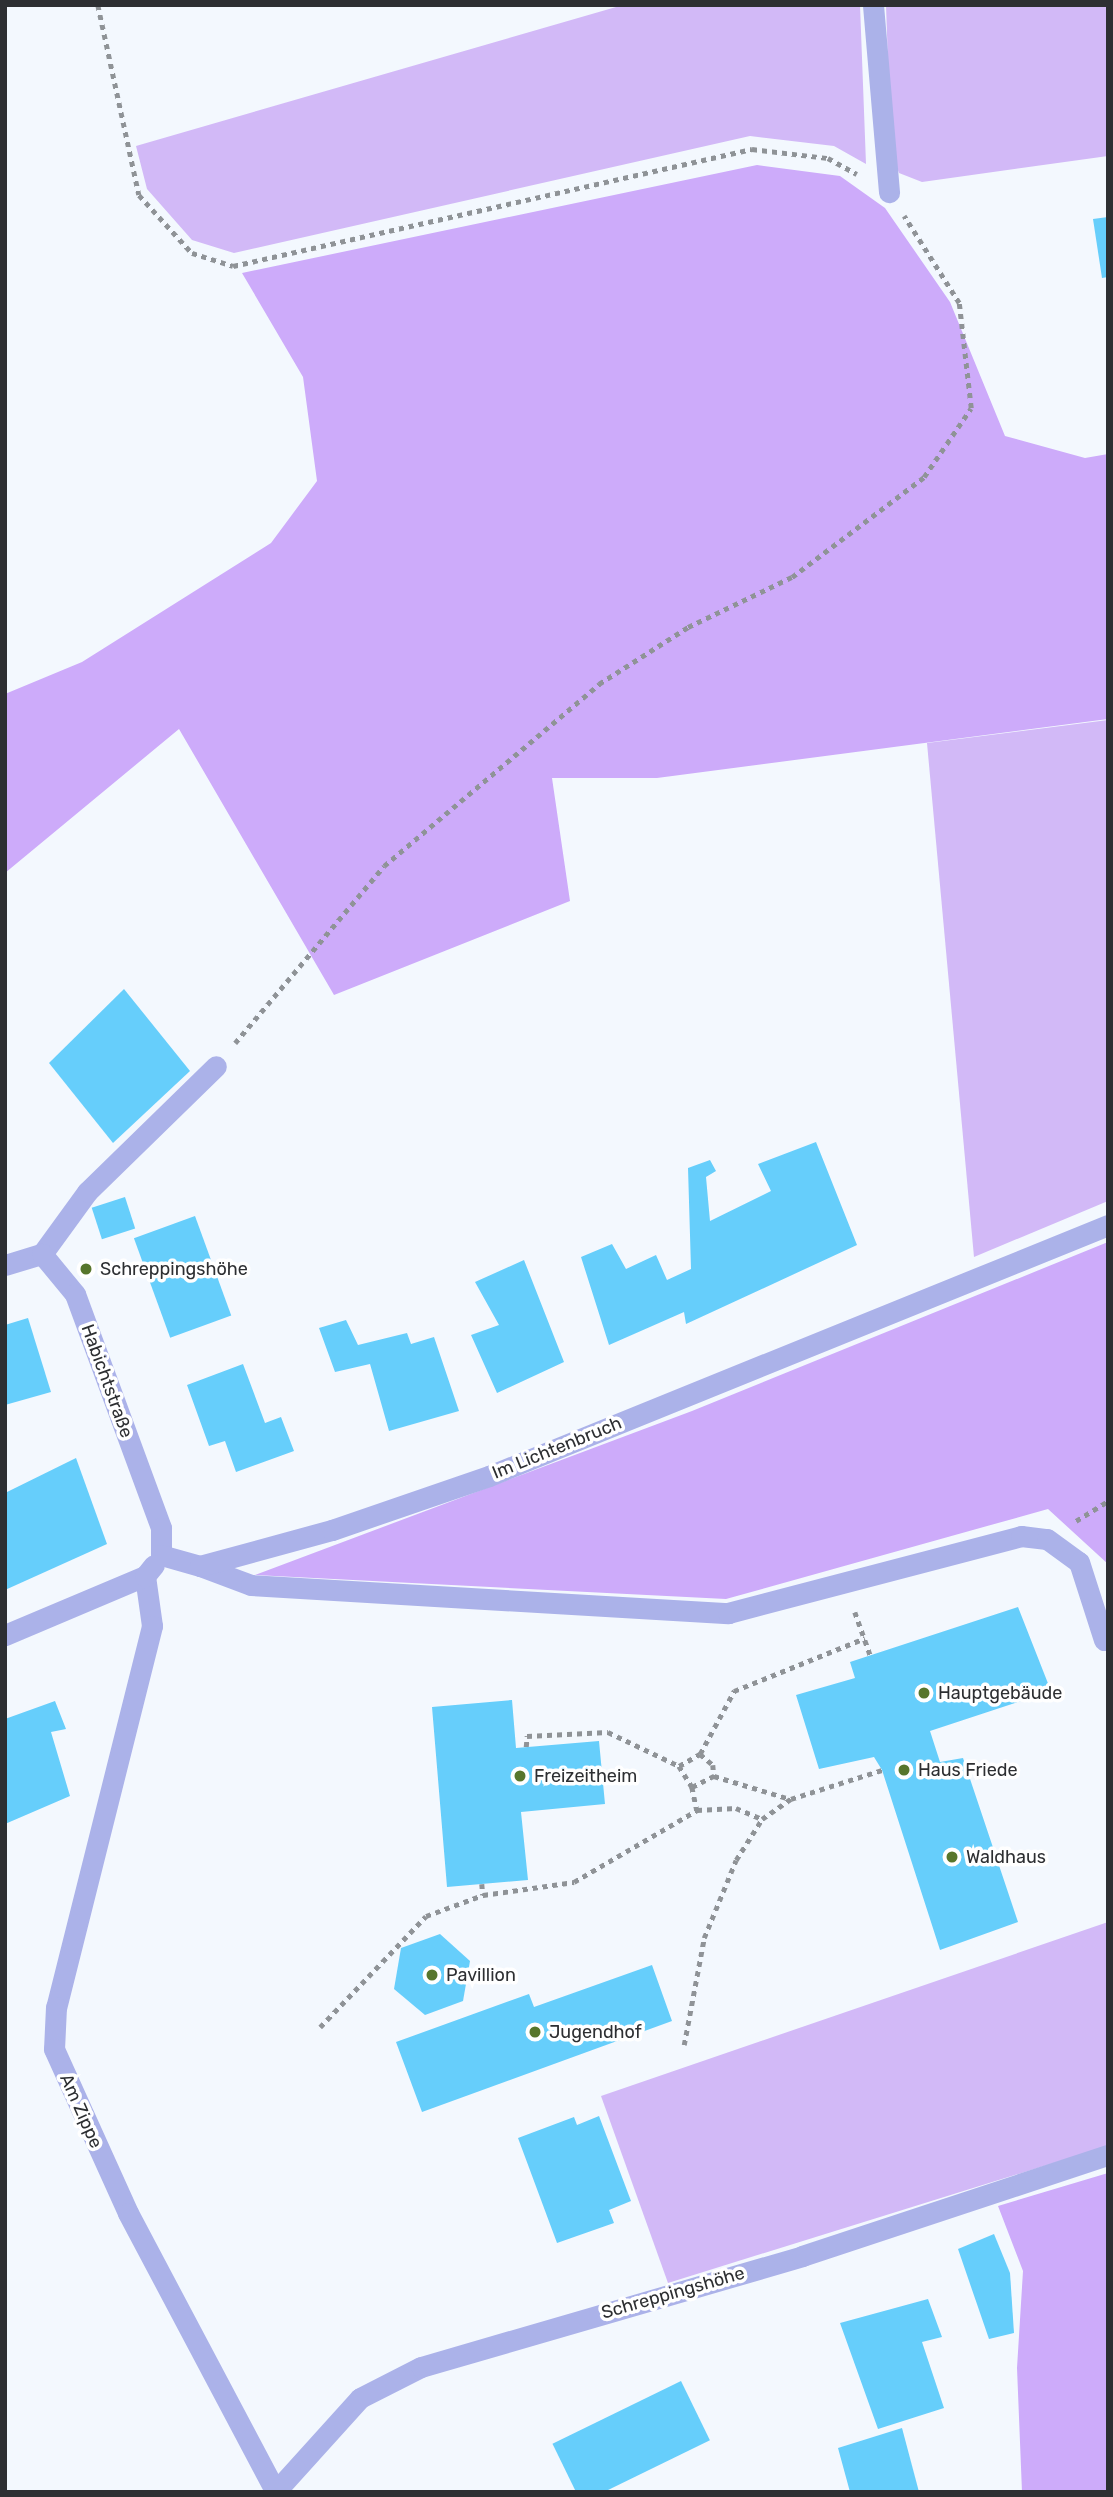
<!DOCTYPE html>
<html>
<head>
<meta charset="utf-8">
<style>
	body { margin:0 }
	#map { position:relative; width:1113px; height:2497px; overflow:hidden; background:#f3f8fe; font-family:Rubik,sans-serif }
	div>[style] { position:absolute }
	.green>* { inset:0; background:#d2b9f7 }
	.forest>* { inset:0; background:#cdabfa }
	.building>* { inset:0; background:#66cefb; transform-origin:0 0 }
	.path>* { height:4.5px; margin-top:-2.25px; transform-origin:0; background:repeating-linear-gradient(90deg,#8f9397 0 5px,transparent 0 10px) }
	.service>* { height:21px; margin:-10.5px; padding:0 10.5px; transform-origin:10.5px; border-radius:10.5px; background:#abb2e9 }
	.minor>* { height:21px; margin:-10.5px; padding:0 10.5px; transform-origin:10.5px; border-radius:10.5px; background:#abb2e9 }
	.dots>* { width:19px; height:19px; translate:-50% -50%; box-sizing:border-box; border:4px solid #fff; border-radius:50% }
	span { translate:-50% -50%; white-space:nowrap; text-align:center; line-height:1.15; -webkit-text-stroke:7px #fff; paint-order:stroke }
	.poi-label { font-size:18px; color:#2d2f32 }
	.left { translate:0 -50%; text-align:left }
	.street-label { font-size:18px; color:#2d2f32 }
	.frame { position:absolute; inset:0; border:7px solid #2d2f32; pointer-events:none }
</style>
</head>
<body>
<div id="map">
	<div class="green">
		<div style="clip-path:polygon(623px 5px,860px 5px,866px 164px,834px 146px,750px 136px,234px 253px,192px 240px,147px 189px,136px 146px)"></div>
		<div style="clip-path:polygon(886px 5px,1108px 5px,1108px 156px,922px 182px,899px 173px,891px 151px)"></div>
		<div style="clip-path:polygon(1108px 720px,1108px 1201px,974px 1257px,927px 743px)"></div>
		<div style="clip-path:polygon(1108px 1922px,1108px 2146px,668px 2283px,601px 2096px)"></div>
	</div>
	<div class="forest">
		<div style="clip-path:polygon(757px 165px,840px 176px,885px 208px,950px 302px,1005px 436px,1085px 458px,1108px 454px,1108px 719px,657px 778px,552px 778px,570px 901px,334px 995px,179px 729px,5px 873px,5px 694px,82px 662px,271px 543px,317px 481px,303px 377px,242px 273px)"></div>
		<div style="clip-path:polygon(1108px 1242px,1108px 1564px,1048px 1509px,726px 1599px,255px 1575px,692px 1411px)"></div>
		<div style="clip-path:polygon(1108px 2173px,1108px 2492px,1022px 2492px,1017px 2368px,1023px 2271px,998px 2206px)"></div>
	</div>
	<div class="building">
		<div style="clip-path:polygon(1108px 217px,1108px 277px,1102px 278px,1093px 219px)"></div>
		<div style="clip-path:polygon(124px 989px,190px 1071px,113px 1143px,49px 1063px)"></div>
		<div style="clip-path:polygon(816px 1142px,857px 1245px,686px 1324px,684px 1312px,609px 1345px,581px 1257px,612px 1244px,626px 1269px,656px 1255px,667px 1280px,691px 1269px,688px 1168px,710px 1160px,716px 1171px,706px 1177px,710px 1221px,771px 1191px,758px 1164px)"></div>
		<div style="left:125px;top:1197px;width:33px;height:35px;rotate:72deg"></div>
		<div style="left:195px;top:1216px;width:106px;height:65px;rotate:70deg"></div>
		<div style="clip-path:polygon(524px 1260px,564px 1362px,497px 1393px,471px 1335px,499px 1325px,475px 1282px)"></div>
		<div style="clip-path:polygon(28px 1318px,51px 1392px,5px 1405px,5px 1325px)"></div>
		<div style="clip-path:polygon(346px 1320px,358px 1345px,407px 1333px,411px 1344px,434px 1337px,459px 1411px,389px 1431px,370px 1364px,335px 1372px,319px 1328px)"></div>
		<div style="clip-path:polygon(243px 1364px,265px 1423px,281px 1417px,294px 1451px,236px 1472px,225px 1441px,209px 1446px,187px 1385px)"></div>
		<div style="clip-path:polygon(76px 1458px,107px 1544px,5px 1590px,5px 1493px)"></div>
		<div style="clip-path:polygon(1018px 1607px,1051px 1691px,930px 1731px,940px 1762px,963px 1758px,1018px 1922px,940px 1950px,882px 1770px,874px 1757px,819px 1769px,796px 1695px,855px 1678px,850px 1662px)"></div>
		<div style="clip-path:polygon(512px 1700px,516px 1748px,599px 1741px,605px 1804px,521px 1812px,528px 1880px,447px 1887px,432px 1707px)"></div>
		<div style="clip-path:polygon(55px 1701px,66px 1729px,51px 1732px,70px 1796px,5px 1824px,5px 1719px)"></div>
		<div style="clip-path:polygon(440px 1934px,470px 1961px,463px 2001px,425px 2015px,394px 1989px,401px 1948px)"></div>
		<div style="clip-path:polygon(652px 1965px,672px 2021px,422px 2112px,396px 2042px,529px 1994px,534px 2007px)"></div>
		<div style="clip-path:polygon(599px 2116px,631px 2201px,609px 2210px,614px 2223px,557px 2243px,518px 2138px,574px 2117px,577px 2125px)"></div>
		<div style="clip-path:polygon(994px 2234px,1010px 2273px,1014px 2333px,989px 2339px,958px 2249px)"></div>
		<div style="clip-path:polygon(928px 2299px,942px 2337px,922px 2342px,944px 2408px,878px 2429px,840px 2323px)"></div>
		<div style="left:681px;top:2381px;width:66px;height:143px;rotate:64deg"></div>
		<div style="clip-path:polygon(902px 2428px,919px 2492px,850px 2492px,838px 2448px)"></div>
	</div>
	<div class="path">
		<div style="left:98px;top:5px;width:194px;rotate:77.8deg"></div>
		<div style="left:139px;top:195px;width:79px;rotate:47.6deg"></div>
		<div style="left:192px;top:253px;width:43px;rotate:17.6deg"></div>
		<div style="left:233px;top:266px;width:532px;rotate:-12.7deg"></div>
		<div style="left:752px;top:149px;width:77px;rotate:6.8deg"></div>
		<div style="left:828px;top:158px;width:33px;rotate:29deg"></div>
		<div style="left:235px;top:1043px;width:231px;rotate:-49.9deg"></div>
		<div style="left:384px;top:866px;width:282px;rotate:-40.2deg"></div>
		<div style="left:599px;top:684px;width:106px;rotate:-32.6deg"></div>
		<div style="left:688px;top:627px;width:115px;rotate:-25.7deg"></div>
		<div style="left:792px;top:577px;width:166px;rotate:-37.1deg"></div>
		<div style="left:924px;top:477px;width:83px;rotate:-55.7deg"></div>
		<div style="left:971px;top:408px;width:106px;rotate:-96.5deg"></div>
		<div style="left:959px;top:303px;width:103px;rotate:-122.3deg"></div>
		<div style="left:1076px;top:1521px;width:38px;rotate:-32deg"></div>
		<div style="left:855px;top:1612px;width:48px;rotate:70.4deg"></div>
		<div style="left:526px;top:1747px;width:11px;rotate:-85deg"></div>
		<div style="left:527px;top:1736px;width:81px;rotate:-2.8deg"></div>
		<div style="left:608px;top:1732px;width:79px;rotate:25.6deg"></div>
		<div style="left:679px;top:1766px;width:24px;rotate:-30deg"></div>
		<div style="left:700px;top:1754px;width:17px;rotate:40deg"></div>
		<div style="left:713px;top:1765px;width:11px;rotate:85deg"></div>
		<div style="left:714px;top:1776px;width:79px;rotate:16.8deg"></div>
		<div style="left:700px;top:1754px;width:72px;rotate:-61.6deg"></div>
		<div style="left:734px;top:1691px;width:141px;rotate:-22deg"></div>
		<div style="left:679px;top:1766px;width:25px;rotate:58deg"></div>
		<div style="left:692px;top:1787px;width:25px;rotate:-27deg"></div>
		<div style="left:692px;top:1787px;width:24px;rotate:78deg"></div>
		<div style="left:482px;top:1884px;width:11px;rotate:85deg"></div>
		<div style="left:483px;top:1895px;width:92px;rotate:-8.1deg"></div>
		<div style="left:574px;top:1882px;width:143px;rotate:-30.3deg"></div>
		<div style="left:697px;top:1810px;width:39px;rotate:-3deg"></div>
		<div style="left:736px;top:1808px;width:28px;rotate:23deg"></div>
		<div style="left:320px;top:2027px;width:153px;rotate:-46.3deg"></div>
		<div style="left:426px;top:1916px;width:61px;rotate:-20.2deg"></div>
		<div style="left:684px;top:2045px;width:109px;rotate:-79.4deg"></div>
		<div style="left:704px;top:1938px;width:84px;rotate:-67.7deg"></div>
		<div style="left:736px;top:1860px;width:49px;rotate:-57.6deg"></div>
		<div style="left:762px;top:1819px;width:35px;rotate:-35deg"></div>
		<div style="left:791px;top:1799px;width:96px;rotate:-17.7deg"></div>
	</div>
	<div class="service">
		<div style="left:873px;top:5px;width:188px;rotate:85.1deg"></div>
		<div style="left:42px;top:1254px;width:77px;rotate:-54deg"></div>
		<div style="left:87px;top:1192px;width:180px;rotate:-44.3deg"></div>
		<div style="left:200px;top:1566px;width:54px;rotate:20.4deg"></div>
		<div style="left:251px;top:1585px;width:478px;rotate:3.4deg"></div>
		<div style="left:728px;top:1613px;width:303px;rotate:-14.7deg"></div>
		<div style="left:1021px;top:1536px;width:26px;rotate:7deg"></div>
		<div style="left:1047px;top:1539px;width:39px;rotate:36deg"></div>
		<div style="left:1079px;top:1562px;width:82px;rotate:72.2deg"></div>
	</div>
	<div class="minor">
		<div style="left:5px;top:1265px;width:39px;rotate:-17deg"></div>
		<div style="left:42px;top:1254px;width:52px;rotate:50.5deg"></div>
		<div style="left:75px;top:1294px;width:249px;rotate:69.8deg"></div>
		<div style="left:161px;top:1528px;width:27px;rotate:90deg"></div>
		<div style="left:161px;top:1555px;width:41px;rotate:15.8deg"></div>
		<div style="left:200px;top:1566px;width:137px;rotate:-15.3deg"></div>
		<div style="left:332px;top:1530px;width:166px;rotate:-19deg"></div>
		<div style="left:489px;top:1476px;width:668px;rotate:-22.07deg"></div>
		<div style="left:145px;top:1576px;width:50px;rotate:82deg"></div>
		<div style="left:152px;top:1626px;width:393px;rotate:104.1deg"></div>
		<div style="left:56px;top:2007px;width:42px;rotate:92.7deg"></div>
		<div style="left:54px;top:2049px;width:180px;rotate:65.7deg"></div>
		<div style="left:128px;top:2213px;width:316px;rotate:62.1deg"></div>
		<div style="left:5px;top:1635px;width:152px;rotate:-22.9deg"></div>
		<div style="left:145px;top:1576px;width:14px;rotate:-51deg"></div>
		<div style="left:276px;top:2491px;width:125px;rotate:-47.9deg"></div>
		<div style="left:360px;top:2398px;width:68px;rotate:-26.9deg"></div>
		<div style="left:421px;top:2367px;width:397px;rotate:-16.2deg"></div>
		<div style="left:802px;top:2256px;width:322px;rotate:-18.3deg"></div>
	</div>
	<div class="dots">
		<div style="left:86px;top:1269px;background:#57762c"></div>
		<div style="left:924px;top:1693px;background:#57762c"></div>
		<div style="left:904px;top:1770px;background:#57762c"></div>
		<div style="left:520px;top:1776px;background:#57762c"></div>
		<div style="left:952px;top:1857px;background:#57762c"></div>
		<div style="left:432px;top:1975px;background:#57762c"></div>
		<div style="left:535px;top:2032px;background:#57762c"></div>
	</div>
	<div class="poi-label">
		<span class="left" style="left:100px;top:1269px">Schreppingshöhe</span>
		<span class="left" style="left:938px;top:1693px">Hauptgebäude</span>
		<span class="left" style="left:918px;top:1770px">Haus Friede</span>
		<span class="left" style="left:534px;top:1776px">Freizeitheim</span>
		<span class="left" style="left:966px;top:1857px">Waldhaus</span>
		<span class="left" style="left:446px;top:1975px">Pavillion</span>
		<span class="left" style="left:549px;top:2032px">Jugendhof</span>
	</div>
	<div class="street-label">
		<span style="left:107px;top:1381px;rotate:70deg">Habichtstraße</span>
		<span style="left:557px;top:1448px;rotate:-22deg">Im Lichtenbruch</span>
		<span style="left:81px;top:2111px;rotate:66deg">Am Zippe</span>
		<span style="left:673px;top:2293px;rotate:-16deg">Schreppingshöhe</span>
	</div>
	<div class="frame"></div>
</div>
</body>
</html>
